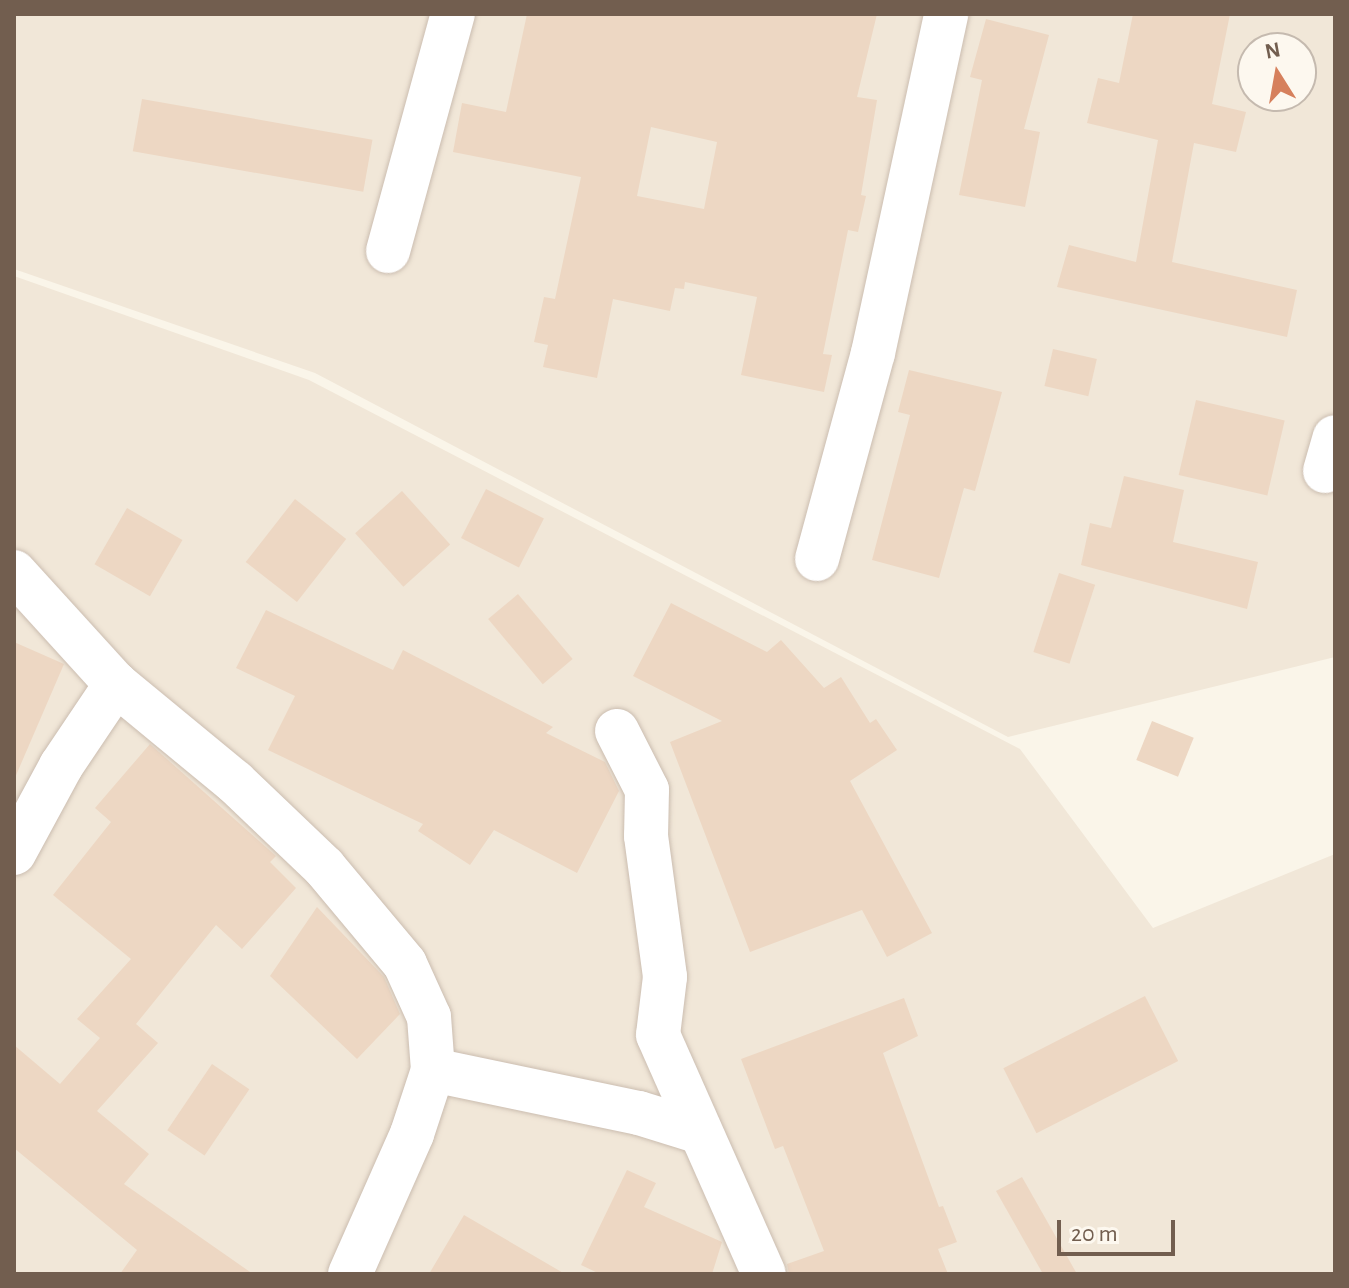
<!DOCTYPE html>
<html>
<head>
<meta charset="utf-8">
<style>
	body { margin:0 }
	#map { position:relative; width:1349px; height:1288px; overflow:hidden; background:#faf5e9; font-family:"Alegreya Sans",sans-serif }
	div>[style] { position:absolute }
	.residential>* { inset:0; background:#f1e7d8 }
	.building>* { inset:0; background:#edd7c3; transform-origin:0 0 }
	.roads { filter:drop-shadow(0 0 2px #cbbdb0) drop-shadow(0 0 2px #cbbdb0) }
	.minor>* { height:44px; margin:-22px; padding:0 22px; transform-origin:22px; border-radius:22px; background:#fff }
	span { translate:-50% -50%; white-space:nowrap; text-align:center; line-height:1.15; -webkit-text-stroke:8px #fdf8ef; paint-order:stroke }
	.frame { position:absolute; inset:0; border:16px solid #725e4f; pointer-events:none }
	.north { position:absolute; left:1237px; top:32px; width:80px; height:80px; box-sizing:border-box; background:#fdf8ef; border:2px solid #c5baaf; border-radius:50%; rotate:349deg; font-size:22px; font-weight:700; line-height:32px; text-align:center; color:#725e4f }
	.north::after { content:''; display:block; margin:auto; width:28px; height:36px; background:#d6805c; clip-path:polygon(50% 0,100% 100%,50% 72%,0 100%) }
	.scale { position:absolute; left:1057px; top:1220px; width:118px; height:36px; box-sizing:border-box; border:4px solid #725e4f; border-top:0; padding-left:10px; font-size:24px; line-height:28px; white-space:nowrap; color:#725e4f; -webkit-text-stroke:6px #fdf8ef; paint-order:stroke }
</style>
</head>
<body>
<div id="map">
	<div class="residential">
		<div style="clip-path:polygon(evenodd,14px 14px,1335px 14px,1335px 657px,1008px 737px,315px 373px,14px 269px,14px 14px,1253px 48px,1301px 48px,1301px 96px,1253px 96px,1253px 48px)"></div>
		<div style="clip-path:polygon(14px 276px,309px 380px,1020px 749px,1153px 928px,1335px 854px,1335px 1274px,14px 1274px)"></div>
	</div>
	<div class="building">
		<div style="clip-path:polygon(evenodd,527px 14px,877px 14px,857px 97px,877px 100px,861px 195px,866px 196px,858px 232px,848px 230px,823px 354px,832px 355px,824px 392px,741px 375px,757px 297px,685px 282px,684px 289px,675px 288px,670px 311px,613px 299px,597px 378px,543px 367px,548px 345px,534px 342px,544px 297px,555px 299px,581px 177px,453px 152px,462px 103px,506px 112px,527px 14px,651px 127px,717px 142px,704px 209px,637px 196px,651px 127px)"></div>
		<div style="clip-path:polygon(1133px 14px,1230px 14px,1212px 104px,1246px 112px,1236px 152px,1194px 143px,1172px 262px,1297px 290px,1287px 337px,1057px 287px,1069px 245px,1136px 262px,1158px 140px,1087px 123px,1098px 78px,1119px 83px)"></div>
		<div style="clip-path:polygon(986px 19px,1049px 35px,1024px 129px,1040px 132px,1025px 207px,959px 195px,982px 80px,970px 77px)"></div>
		<div style="left:142px;top:99px;width:234px;height:53px;rotate:10deg"></div>
		<div style="left:1053px;top:349px;width:45px;height:38px;rotate:13deg"></div>
		<div style="clip-path:polygon(909px 370px,1002px 392px,975px 491px,964px 488px,939px 578px,872px 560px,910px 415px,898px 412px)"></div>
		<div style="left:1196px;top:400px;width:91px;height:77px;rotate:13deg"></div>
		<div style="clip-path:polygon(1124px 476px,1184px 490px,1173px 542px,1258px 562px,1247px 609px,1081px 565px,1090px 523px,1111px 528px)"></div>
		<div style="left:486px;top:489px;width:65px;height:55px;rotate:27deg"></div>
		<div style="left:402px;top:491px;width:72px;height:63px;rotate:48deg"></div>
		<div style="left:295px;top:499px;width:65px;height:80px;rotate:38deg"></div>
		<div style="left:127px;top:508px;width:64px;height:65px;rotate:30deg"></div>
		<div style="left:1059px;top:573px;width:38px;height:83px;rotate:18deg"></div>
		<div style="left:518px;top:594px;width:85px;height:39px;rotate:50deg"></div>
		<div style="clip-path:polygon(671px 603px,767px 652px,781px 640px,824px 688px,841px 677px,870px 723px,876px 719px,897px 750px,850px 781px,932px 933px,887px 957px,862px 910px,750px 952px,670px 742px,722px 721px,633px 676px)"></div>
		<div style="clip-path:polygon(266px 610px,393px 670px,403px 650px,553px 727px,546px 733px,605px 762px,619px 791px,577px 873px,494px 830px,470px 865px,418px 831px,423px 824px,268px 750px,295px 696px,236px 668px)"></div>
		<div style="clip-path:polygon(14px 642px,64px 664px,14px 780px)"></div>
		<div style="left:1152px;top:721px;width:45px;height:42px;rotate:22deg"></div>
		<div style="clip-path:polygon(150px 744px,276px 856px,270px 862px,296px 888px,242px 949px,216px 925px,136px 1024px,158px 1043px,97px 1111px,149px 1154px,124px 1184px,253px 1274px,120px 1274px,137px 1250px,14px 1148px,14px 1045px,60px 1084px,100px 1038px,77px 1019px,131px 959px,53px 895px,111px 822px,95px 808px)"></div>
		<div style="clip-path:polygon(317px 907px,384px 977px,400px 1014px,357px 1059px,270px 976px)"></div>
		<div style="left:1145px;top:996px;width:73px;height:159px;rotate:63deg"></div>
		<div style="clip-path:polygon(904px 998px,918px 1036px,883px 1053px,939px 1207px,943px 1206px,957px 1242px,938px 1249px,948px 1274px,789px 1274px,787px 1264px,824px 1251px,783px 1146px,775px 1149px,741px 1059px)"></div>
		<div style="left:212px;top:1064px;width:45px;height:80px;rotate:34deg"></div>
		<div style="clip-path:polygon(627px 1170px,656px 1183px,644px 1207px,722px 1242px,712px 1274px,600px 1274px,581px 1265px)"></div>
		<div style="clip-path:polygon(1022px 1177px,1077px 1274px,1043px 1274px,996px 1191px)"></div>
		<div style="clip-path:polygon(464px 1215px,565px 1274px,429px 1274px)"></div>
	</div>
	<div class="roads">
		<div class="minor">
			<div style="left:388px;top:251px;width:246px;rotate:-74.7deg"></div>
			<div style="left:1325px;top:471px;width:35px;rotate:-74deg"></div>
			<div style="left:817px;top:559px;width:213px;rotate:-74.8deg"></div>
			<div style="left:873px;top:353px;width:347px;rotate:-77.8deg"></div>
			<div style="left:14px;top:572px;width:151px;rotate:47.7deg"></div>
			<div style="left:116px;top:684px;width:154px;rotate:39.5deg"></div>
			<div style="left:235px;top:782px;width:123px;rotate:43.7deg"></div>
			<div style="left:324px;top:867px;width:126px;rotate:50.1deg"></div>
			<div style="left:405px;top:964px;width:58px;rotate:65.6deg"></div>
			<div style="left:429px;top:1017px;width:53px;rotate:85.7deg"></div>
			<div style="left:433px;top:1070px;width:67px;rotate:108.2deg"></div>
			<div style="left:412px;top:1134px;width:153px;rotate:113.9deg"></div>
			<div style="left:617px;top:731px;width:66px;rotate:63deg"></div>
			<div style="left:647px;top:790px;width:46px;rotate:91.2deg"></div>
			<div style="left:646px;top:836px;width:142px;rotate:82.3deg"></div>
			<div style="left:665px;top:977px;width:58px;rotate:96.9deg"></div>
			<div style="left:658px;top:1035px;width:261px;rotate:66.1deg"></div>
			<div style="left:14px;top:853px;width:99px;rotate:-61.6deg"></div>
			<div style="left:61px;top:766px;width:99px;rotate:-56.1deg"></div>
			<div style="left:433px;top:1070px;width:210px;rotate:11.8deg"></div>
			<div style="left:639px;top:1113px;width:64px;rotate:17.3deg"></div>
		</div>
	</div>
	<div class="frame"></div>
	<div class="north">N</div>
	<div class="scale">20 m</div>
</div>
</body>
</html>
